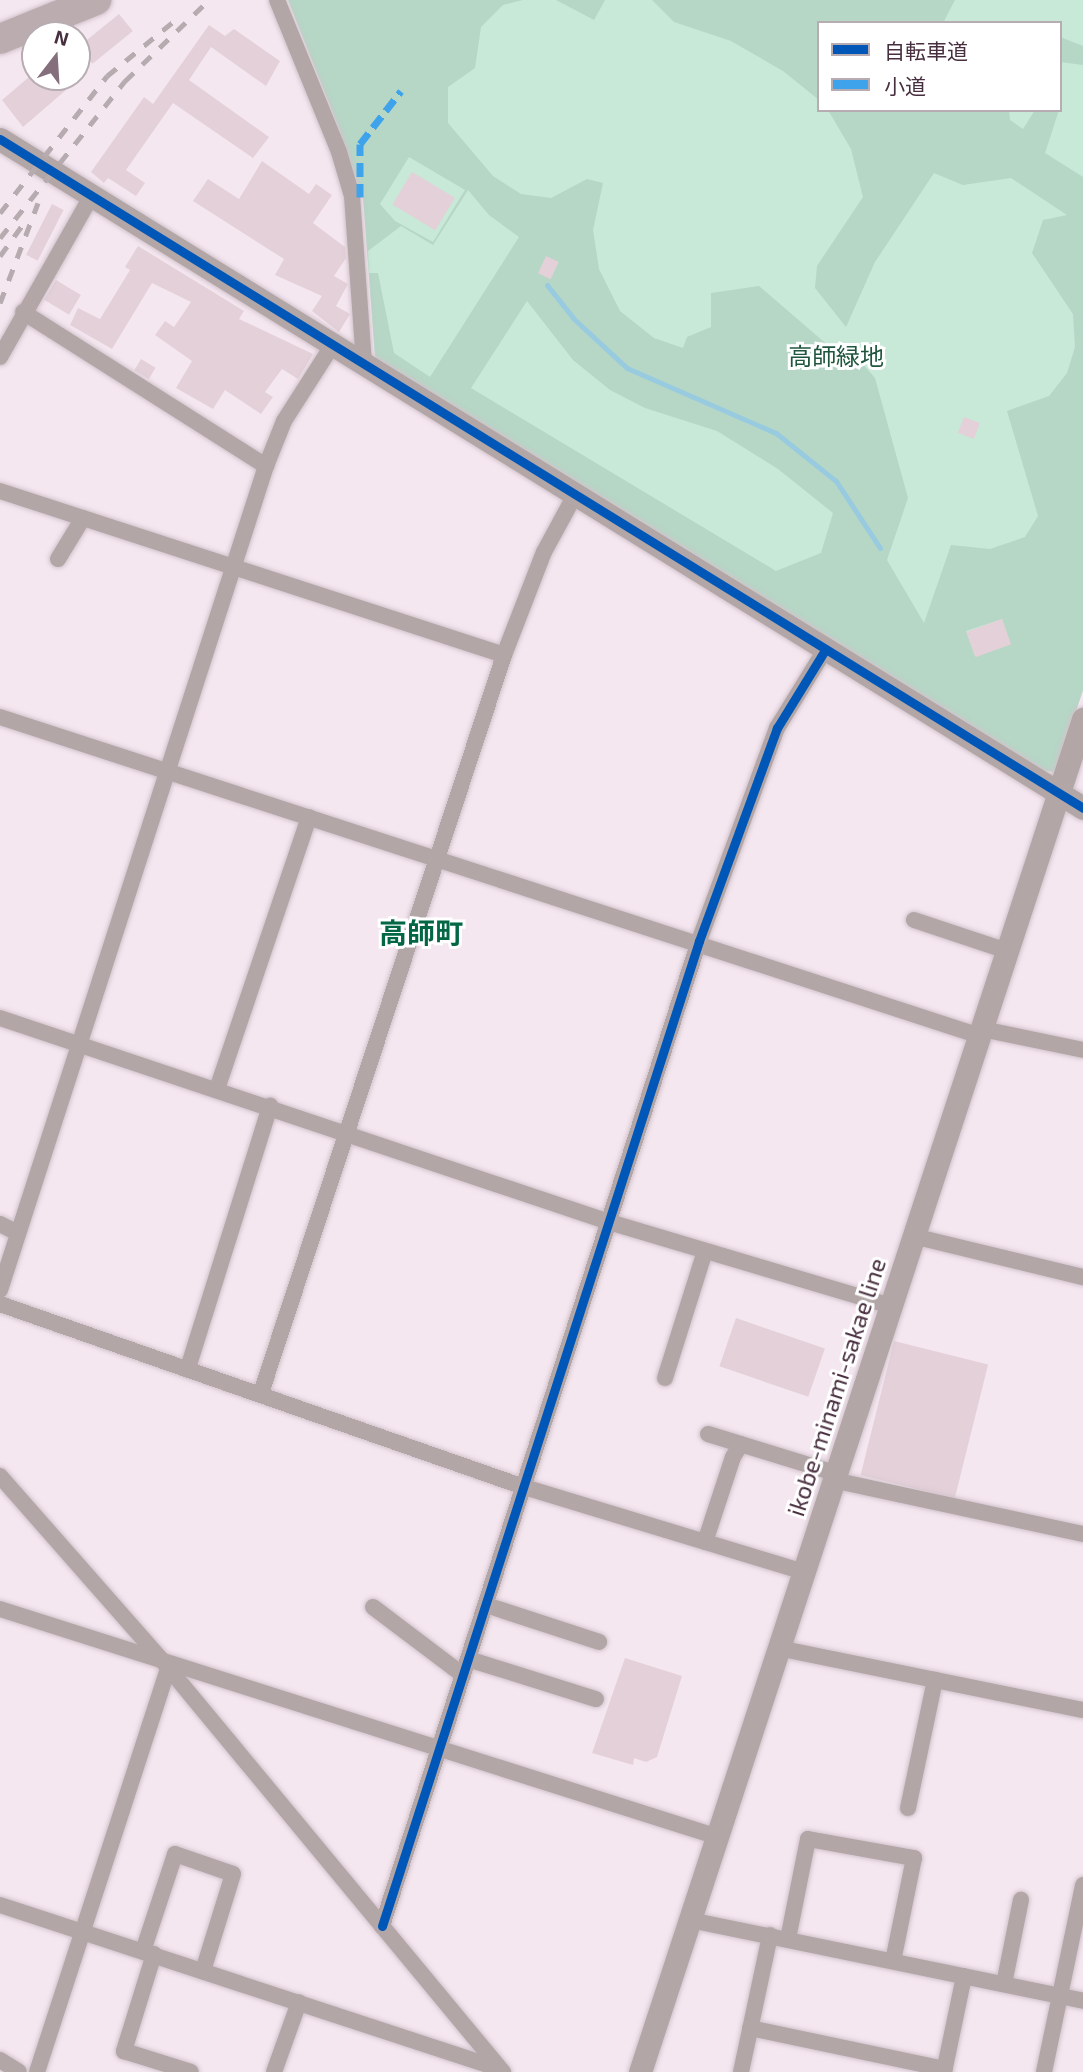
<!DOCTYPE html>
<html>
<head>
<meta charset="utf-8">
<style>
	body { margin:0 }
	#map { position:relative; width:1083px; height:2072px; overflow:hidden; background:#f5e7f0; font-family:"Exo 2","Noto Sans JP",sans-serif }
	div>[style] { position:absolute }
	.green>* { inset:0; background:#c8e8d8 }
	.forest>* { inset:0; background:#b6d6c6 }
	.stream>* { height:5px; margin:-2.5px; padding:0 2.5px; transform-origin:2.5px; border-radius:2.5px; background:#98cbe0 }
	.building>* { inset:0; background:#e4d0d8; transform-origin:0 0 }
	.roads { filter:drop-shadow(0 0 2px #d2c3cc) drop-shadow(0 0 2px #d2c3cc) }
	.street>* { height:16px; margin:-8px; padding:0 8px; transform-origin:8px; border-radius:8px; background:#b2a6a7 }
	.secondary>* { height:23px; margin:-11.5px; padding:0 11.5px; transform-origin:11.5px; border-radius:11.5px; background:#b2a6a7 }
	.highway>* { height:30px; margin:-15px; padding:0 15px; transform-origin:15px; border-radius:15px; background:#bbadaf }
	.rail>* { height:5px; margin-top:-2.5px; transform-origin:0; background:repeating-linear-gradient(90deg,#b6acaf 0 12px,transparent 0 24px) }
	.quiet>* { height:7px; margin-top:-3.5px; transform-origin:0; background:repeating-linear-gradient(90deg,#3fa3ec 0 14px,transparent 0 21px) }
	.cycleway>* { height:9px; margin:-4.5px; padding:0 4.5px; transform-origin:4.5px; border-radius:4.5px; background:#0057b8 }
	span { translate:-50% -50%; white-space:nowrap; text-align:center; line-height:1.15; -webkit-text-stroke:6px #fff; paint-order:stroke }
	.park-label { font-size:24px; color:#21563e }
	.street-label { font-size:24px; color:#482f3f }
	.quarter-label { font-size:28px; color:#036744; font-weight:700 }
	.legend { position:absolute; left:817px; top:21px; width:245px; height:91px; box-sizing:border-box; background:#fff; border:2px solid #b6acb2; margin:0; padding:9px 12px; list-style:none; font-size:21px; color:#482f3f }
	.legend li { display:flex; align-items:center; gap:14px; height:35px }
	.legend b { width:35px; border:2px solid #b6acb2 }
	.north { position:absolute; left:21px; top:21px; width:70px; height:70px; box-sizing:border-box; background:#fff; border:2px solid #b6acb2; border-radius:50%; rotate:17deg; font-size:19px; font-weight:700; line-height:28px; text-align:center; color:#482f3f }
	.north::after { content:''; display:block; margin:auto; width:24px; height:32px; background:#856f7d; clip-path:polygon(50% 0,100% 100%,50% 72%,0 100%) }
</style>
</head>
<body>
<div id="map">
	<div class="green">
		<div style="clip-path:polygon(evenodd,288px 0,1083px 0,1083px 690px,1056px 772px,375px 356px,363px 197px,358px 197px,340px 131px,288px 0,819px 23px,1060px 23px,1060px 110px,819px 110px,819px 23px)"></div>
	</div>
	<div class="forest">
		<div style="clip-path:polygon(evenodd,288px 0,523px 0,503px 5px,481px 27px,475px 68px,448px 87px,448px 123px,493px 176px,521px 194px,551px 198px,587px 179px,603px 183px,593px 230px,599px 269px,620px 311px,654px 338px,683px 348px,687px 337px,711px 327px,711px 293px,759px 286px,838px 354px,860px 361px,875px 378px,908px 498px,887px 560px,924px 623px,951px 545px,990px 549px,1025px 537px,1038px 516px,1007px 411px,1049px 396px,1067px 373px,1075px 347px,1073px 314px,1032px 253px,1043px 220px,1067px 215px,1011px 178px,963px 185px,934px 173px,875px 262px,846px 327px,815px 288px,817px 266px,863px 197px,851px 149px,828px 110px,1009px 110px,1010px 120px,1023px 129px,1035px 110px,1059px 110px,1045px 153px,1083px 177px,1083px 690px,1056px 772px,1044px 771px,381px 364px,375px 356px,363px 197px,358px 197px,340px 131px,288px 0,409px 157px,465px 190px,433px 242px,395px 221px,380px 204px,409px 157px,288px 0,468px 190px,489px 215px,519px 237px,430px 377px,394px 353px,378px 273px,369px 273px,368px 251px,401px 226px,433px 245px,468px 190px,288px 0,527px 301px,573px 360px,610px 390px,645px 408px,717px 431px,778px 469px,833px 513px,821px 553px,776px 571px,471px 388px,527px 301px,288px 0,1002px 619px,1010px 644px,975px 656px,966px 631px,1002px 619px)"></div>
		<div style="clip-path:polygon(556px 0,605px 0,594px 20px)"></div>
		<div style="clip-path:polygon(652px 0,955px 0,943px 23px,819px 23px,819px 100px,783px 71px,731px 41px,674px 22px)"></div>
		<div style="clip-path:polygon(1060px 37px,1083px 46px,1083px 65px,1060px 62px)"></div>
	</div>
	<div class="stream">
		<div style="left:547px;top:285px;width:43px;rotate:51.5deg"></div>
		<div style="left:574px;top:319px;width:72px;rotate:42.8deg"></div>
		<div style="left:627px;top:368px;width:163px;rotate:23.6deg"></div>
		<div style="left:776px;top:433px;width:77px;rotate:38.7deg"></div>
		<div style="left:836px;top:481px;width:80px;rotate:56.7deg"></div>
	</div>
	<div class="building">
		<div style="left:119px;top:14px;width:22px;height:52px;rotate:51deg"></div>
		<div style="clip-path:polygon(209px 25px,225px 36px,234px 29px,280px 61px,266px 86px,211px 47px,189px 80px,269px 137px,253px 158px,173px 103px,126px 170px,145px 183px,136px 196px,108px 178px,104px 183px,91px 172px,144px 97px,153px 104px)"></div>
		<div style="clip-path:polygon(29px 77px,56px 77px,66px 90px,23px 127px,2px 100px)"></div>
		<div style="clip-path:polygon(262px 161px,309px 194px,316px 184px,332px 195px,313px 223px,345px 247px,346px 258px,334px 276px,348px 284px,336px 306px,350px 314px,339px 332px,312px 311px,322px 296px,275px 275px,284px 259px,193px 201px,208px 179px,239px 199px)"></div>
		<div style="left:412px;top:172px;width:50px;height:38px;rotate:31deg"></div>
		<div style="left:52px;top:204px;width:13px;height:57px;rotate:27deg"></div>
		<div style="clip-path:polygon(138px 246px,244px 311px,239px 319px,313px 354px,298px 379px,282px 369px,265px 392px,273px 397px,261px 414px,225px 390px,213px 409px,176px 388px,192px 361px,155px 335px,165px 321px,174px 327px,191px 302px,152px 283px,112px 349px,70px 325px,78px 308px,100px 319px,130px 270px,125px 267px)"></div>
		<div style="left:546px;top:256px;width:14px;height:19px;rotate:25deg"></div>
		<div style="left:56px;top:280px;width:29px;height:23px;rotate:31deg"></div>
		<div style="left:141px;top:359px;width:17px;height:13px;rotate:31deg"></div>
		<div style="left:964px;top:417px;width:17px;height:17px;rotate:21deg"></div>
		<div style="left:1002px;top:619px;width:27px;height:38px;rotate:70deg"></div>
		<div style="left:736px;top:1318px;width:94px;height:51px;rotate:19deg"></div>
		<div style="left:894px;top:1341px;width:97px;height:138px;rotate:14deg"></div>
		<div style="clip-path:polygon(625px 1658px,682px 1676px,657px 1757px,646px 1762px,634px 1758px,633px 1765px,592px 1753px)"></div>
	</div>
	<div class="roads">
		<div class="street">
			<div style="left:277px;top:0;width:164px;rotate:67.8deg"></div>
			<div style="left:339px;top:152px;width:46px;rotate:73.5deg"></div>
			<div style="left:352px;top:196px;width:168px;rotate:85.9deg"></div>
			<div style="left:23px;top:312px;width:288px;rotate:32.4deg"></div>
			<div style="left:0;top:357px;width:184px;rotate:-60.4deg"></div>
			<div style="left:0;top:491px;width:530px;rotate:18.02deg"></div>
			<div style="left:58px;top:559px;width:48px;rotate:-58.6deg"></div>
			<div style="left:0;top:717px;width:1031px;rotate:18.03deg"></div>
			<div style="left:914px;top:920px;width:98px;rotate:18.4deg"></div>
			<div style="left:0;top:1018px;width:642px;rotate:18.52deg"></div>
			<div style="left:609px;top:1222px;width:293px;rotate:16.6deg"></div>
			<div style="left:982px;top:1029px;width:103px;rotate:11.7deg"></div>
			<div style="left:217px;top:1089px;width:287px;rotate:-71.3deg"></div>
			<div style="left:0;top:1224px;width:20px;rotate:27deg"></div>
			<div style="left:913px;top:1236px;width:175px;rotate:13.6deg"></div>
			<div style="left:0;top:1290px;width:866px;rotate:-72.11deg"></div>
			<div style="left:266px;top:466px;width:48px;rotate:-68.2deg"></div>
			<div style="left:284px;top:421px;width:89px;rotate:-57.4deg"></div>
			<div style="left:0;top:1304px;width:555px;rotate:19.25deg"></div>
			<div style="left:524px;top:1487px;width:292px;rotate:16.9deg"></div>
			<div style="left:188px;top:1368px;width:275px;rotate:-72.6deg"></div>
			<div style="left:665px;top:1378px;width:133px;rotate:-72.5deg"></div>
			<div style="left:261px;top:1393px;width:777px;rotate:-71.77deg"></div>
			<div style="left:504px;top:655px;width:110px;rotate:-68.8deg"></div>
			<div style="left:544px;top:552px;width:65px;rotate:-61.5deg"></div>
			<div style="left:708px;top:1434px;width:133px;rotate:17.1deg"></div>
			<div style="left:0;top:1476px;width:242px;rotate:48.7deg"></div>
			<div style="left:160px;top:1658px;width:538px;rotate:50.36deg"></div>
			<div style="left:833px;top:1480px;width:256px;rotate:12.2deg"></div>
			<div style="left:705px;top:1542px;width:89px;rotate:-71.8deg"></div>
			<div style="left:733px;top:1457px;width:15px;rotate:-58deg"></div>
			<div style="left:486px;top:1605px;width:119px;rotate:18.1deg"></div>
			<div style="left:373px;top:1607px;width:113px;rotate:37.1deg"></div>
			<div style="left:0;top:1609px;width:753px;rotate:17.62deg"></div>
			<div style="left:778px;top:1648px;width:311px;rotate:11.5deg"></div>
			<div style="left:468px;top:1659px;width:134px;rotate:17.4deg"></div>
			<div style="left:908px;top:1808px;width:131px;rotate:-78.1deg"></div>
			<div style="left:0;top:1905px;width:526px;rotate:18.16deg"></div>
			<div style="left:690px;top:1920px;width:401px;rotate:11.6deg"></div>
			<div style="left:382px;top:1926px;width:1035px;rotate:-72.16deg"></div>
			<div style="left:699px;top:941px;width:227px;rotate:-69.9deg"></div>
			<div style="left:777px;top:728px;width:92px;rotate:-58.4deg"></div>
			<div style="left:788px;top:1939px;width:102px;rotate:-78.7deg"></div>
			<div style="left:808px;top:1839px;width:108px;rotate:10.2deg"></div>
			<div style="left:914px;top:1858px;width:105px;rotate:101.5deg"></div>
			<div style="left:143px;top:1951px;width:102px;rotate:-71.7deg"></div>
			<div style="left:175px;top:1854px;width:61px;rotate:19deg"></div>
			<div style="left:233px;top:1874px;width:102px;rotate:107.2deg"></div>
			<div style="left:154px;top:1954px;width:102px;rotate:107.2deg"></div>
			<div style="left:124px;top:2051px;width:70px;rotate:17.4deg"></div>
			<div style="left:1004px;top:1984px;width:86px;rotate:-78.6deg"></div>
			<div style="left:750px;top:2028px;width:199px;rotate:11.9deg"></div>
			<div style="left:0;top:2060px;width:22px;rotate:32deg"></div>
			<div style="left:37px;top:2072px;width:425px;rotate:-72deg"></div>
			<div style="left:274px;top:2072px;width:74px;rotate:-70.3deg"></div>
			<div style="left:741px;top:2072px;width:140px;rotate:-78deg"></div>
			<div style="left:944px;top:2072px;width:98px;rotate:-78.2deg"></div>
			<div style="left:1044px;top:2072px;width:191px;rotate:-78.2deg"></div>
		</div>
		<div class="secondary">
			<div style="left:0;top:139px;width:1273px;rotate:31.7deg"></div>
			<div style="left:640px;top:2072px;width:1424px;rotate:-71.87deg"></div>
		</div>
		<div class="highway">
			<div style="left:0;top:39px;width:104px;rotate:-22.1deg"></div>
		</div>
	</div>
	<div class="rail">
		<div style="left:0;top:213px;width:174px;rotate:-52deg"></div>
		<div style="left:107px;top:76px;width:94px;rotate:-39.4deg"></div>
		<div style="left:0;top:238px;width:201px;rotate:-51.5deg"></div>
		<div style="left:125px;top:81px;width:117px;rotate:-44deg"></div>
		<div style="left:0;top:256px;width:41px;rotate:-54deg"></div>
		<div style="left:0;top:303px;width:107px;rotate:-69.2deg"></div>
	</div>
	<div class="quiet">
		<div style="left:360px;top:197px;width:53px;rotate:-90deg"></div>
		<div style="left:360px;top:144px;width:67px;rotate:-52.3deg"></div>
	</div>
	<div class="cycleway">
		<div style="left:0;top:139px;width:1273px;rotate:31.7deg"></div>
		<div style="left:382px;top:1926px;width:1035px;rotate:-72.16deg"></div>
		<div style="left:699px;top:941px;width:227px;rotate:-69.9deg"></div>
		<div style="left:777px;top:728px;width:92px;rotate:-58.4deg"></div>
	</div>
	<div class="park-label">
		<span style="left:836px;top:356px">高師緑地</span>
	</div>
	<div class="street-label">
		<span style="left:836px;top:1387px;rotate:-72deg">ikobe-minami-sakae line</span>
	</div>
	<div class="quarter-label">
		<span style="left:421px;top:932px">高師町</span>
	</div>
	<ul class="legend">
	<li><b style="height:9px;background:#0057b8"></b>自転車道</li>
	<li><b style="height:9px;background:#3fa3ec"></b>小道</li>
	</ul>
	<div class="north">N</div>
</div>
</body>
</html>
